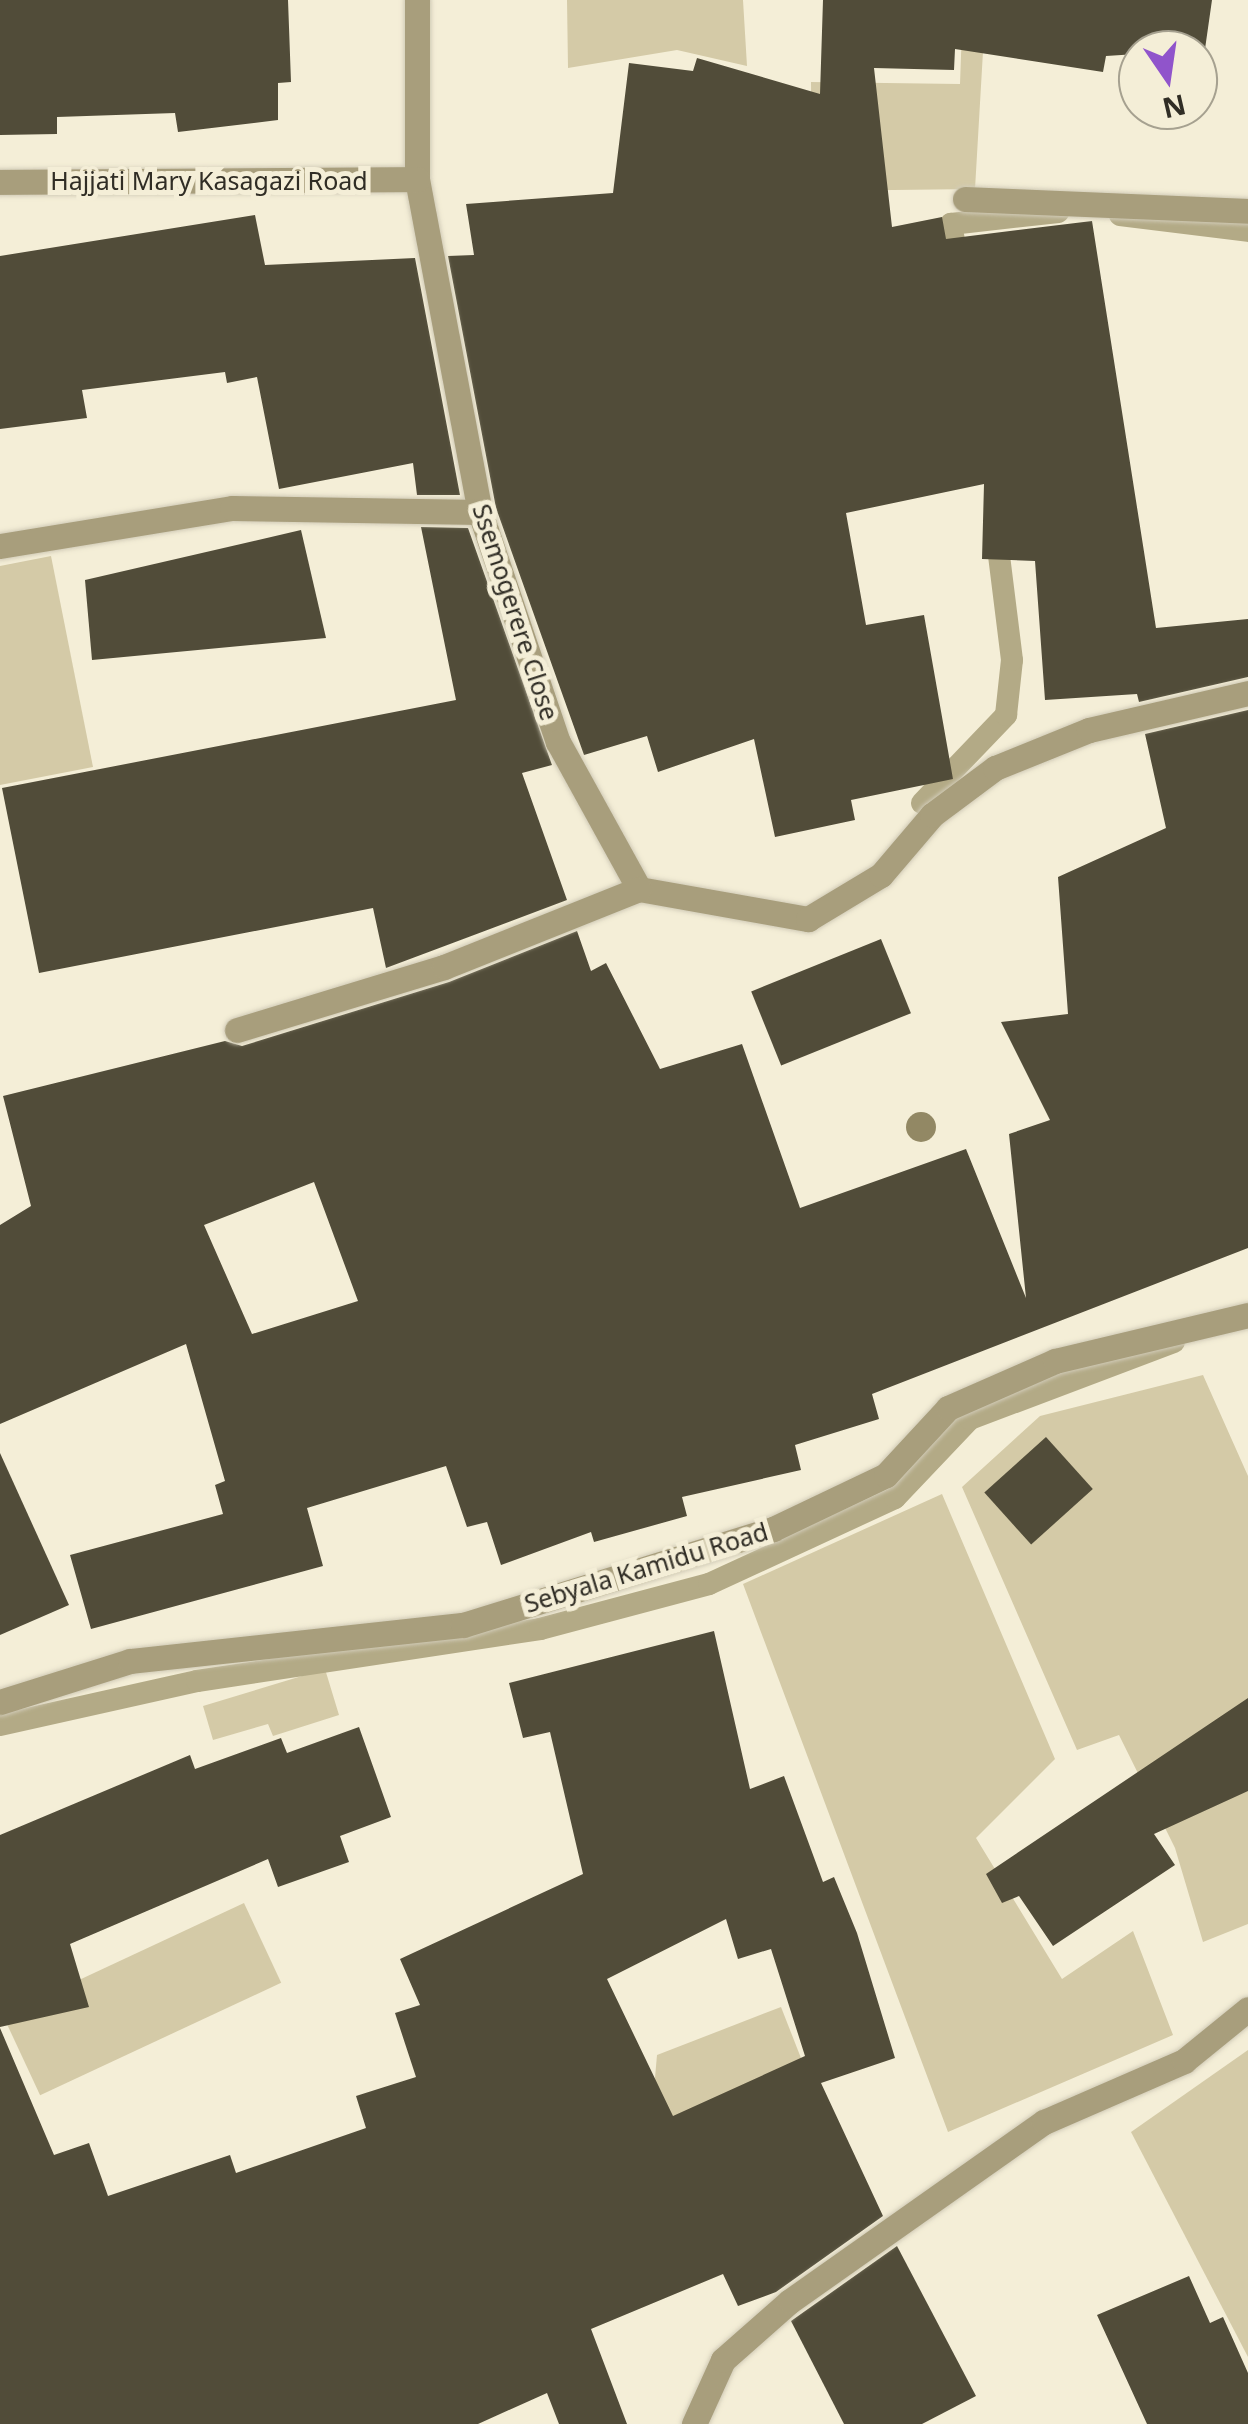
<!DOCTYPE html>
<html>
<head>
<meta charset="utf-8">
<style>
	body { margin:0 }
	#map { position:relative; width:1248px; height:2424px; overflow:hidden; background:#f4eed7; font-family:"Noto Sans",sans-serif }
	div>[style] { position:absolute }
	.green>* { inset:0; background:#d4caa7; transform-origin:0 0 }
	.stream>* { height:22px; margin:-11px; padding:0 11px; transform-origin:11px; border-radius:11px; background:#b3aa86 }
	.building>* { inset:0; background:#514c39; transform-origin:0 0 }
	.roads { filter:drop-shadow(0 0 2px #d1cbb7) drop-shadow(0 0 2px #d1cbb7) }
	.minor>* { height:25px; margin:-12.5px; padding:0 12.5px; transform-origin:12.5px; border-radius:12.5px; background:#a89e7c }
	.trees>* { width:30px; height:30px; margin:-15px; border-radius:50%; background:#928864 }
	span { translate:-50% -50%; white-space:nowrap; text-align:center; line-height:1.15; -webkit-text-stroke:10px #f4eed7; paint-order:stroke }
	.street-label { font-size:25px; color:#302d25 }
	.north { position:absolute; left:1118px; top:30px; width:100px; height:100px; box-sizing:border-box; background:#f4eed7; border:2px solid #a6a190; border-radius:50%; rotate:167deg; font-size:28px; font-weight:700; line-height:40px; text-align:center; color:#302d25 }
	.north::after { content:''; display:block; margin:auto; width:35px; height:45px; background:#9054cb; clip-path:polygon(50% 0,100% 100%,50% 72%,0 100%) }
</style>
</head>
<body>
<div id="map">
	<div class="green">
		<div style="clip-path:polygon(567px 0,743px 0,747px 66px,677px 50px,568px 68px)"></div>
		<div style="clip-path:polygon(963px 0,986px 0,975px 189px,812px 191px,811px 82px,960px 84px)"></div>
		<div style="clip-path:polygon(51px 556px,93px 767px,0 785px,0 566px)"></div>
		<div style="clip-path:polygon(1203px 1375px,1248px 1476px,1248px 1924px,1203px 1942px,1175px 1848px,1119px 1735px,1077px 1750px,962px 1487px,1040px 1416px)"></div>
		<div style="clip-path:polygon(942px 1494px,1055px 1759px,976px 1838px,1062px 1979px,1133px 1931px,1173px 2035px,948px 2132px,743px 1584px)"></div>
		<div style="clip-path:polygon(325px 1669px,339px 1715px,273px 1736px,268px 1724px,213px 1740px,203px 1706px)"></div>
		<div style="left:244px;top:1903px;width:88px;height:266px;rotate:65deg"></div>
		<div style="clip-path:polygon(781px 2007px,817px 2099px,699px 2156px,652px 2112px,657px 2055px)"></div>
		<div style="clip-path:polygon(1248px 2050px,1248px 2357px,1131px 2132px)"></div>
	</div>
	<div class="stream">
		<div style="left:1120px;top:215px;width:129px;rotate:7.1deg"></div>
		<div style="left:959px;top:268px;width:45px;rotate:-100.3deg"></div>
		<div style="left:951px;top:224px;width:108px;rotate:-6.4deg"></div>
		<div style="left:922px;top:803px;width:122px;rotate:-46.3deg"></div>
		<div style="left:1006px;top:715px;width:55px;rotate:-83.8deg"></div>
		<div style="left:1012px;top:660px;width:129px;rotate:-97.1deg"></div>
		<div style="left:0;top:1725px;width:202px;rotate:-12.6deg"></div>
		<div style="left:197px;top:1681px;width:347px;rotate:-8.6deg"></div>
		<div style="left:540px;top:1629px;width:175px;rotate:-14.9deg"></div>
		<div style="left:709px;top:1584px;width:205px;rotate:-24.8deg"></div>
		<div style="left:895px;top:1498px;width:109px;rotate:-46.5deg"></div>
		<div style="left:970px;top:1419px;width:218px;rotate:-20.7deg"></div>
	</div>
	<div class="building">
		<div style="clip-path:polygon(0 0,288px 0,291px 82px,278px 83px,278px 120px,178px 132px,175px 113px,57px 117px,57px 134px,0 135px)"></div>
		<div style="clip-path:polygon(823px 0,1212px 0,1202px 70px,1198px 50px,1106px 56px,1103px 72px,955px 49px,954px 70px,874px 68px,892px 227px,942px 217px,946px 239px,1092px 221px,1156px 628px,1248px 619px,1248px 677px,1139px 702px,1137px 694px,1045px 700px,1035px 561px,982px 559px,984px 484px,846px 513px,866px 625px,924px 615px,953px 779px,851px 800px,855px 820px,775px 837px,754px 739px,658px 772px,647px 736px,584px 755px,496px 508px,448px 256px,474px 255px,466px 204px,613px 193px,629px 63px,693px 71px,697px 58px,820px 94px)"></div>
		<div style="clip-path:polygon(255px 215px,265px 265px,415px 258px,460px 495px,417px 495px,413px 463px,279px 489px,257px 377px,227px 383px,225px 372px,82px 390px,87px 418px,0 429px,0 256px)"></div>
		<div style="clip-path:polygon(421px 527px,468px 528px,552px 765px,522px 773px,567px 900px,386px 968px,373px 908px,39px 973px,2px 788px,456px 700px)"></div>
		<div style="clip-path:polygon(301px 530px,326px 638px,92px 660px,85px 580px)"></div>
		<div style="clip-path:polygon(evenodd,1248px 710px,1248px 1248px,872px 1394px,879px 1419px,795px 1445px,801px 1470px,682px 1497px,687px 1516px,594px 1542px,591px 1532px,501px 1565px,487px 1522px,467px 1527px,446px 1466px,307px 1508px,323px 1566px,91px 1629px,70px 1555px,223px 1514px,215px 1485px,225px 1481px,186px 1344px,0 1424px,0 1225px,31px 1206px,3px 1096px,225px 1041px,242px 1046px,449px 982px,577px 931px,591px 971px,606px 963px,660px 1069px,742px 1044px,800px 1208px,966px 1149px,1026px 1298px,1009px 1134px,1050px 1120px,1001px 1022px,1068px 1014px,1058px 877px,1166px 828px,1145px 734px,1248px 710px,314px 1182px,358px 1301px,252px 1334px,204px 1225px,314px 1182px)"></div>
		<div style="left:881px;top:939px;width:80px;height:140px;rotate:68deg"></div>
		<div style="left:1046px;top:1437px;width:70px;height:83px;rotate:48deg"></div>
		<div style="clip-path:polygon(0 1453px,69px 1605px,0 1635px)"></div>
		<div style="clip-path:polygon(evenodd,714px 1631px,750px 1789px,784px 1776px,823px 1882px,834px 1877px,857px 1933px,895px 2058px,821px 2083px,883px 2216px,776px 2292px,738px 2306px,723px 2274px,591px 2329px,627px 2424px,559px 2424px,547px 2393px,478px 2424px,0 2424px,0 2028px,54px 2155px,89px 2143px,108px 2196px,230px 2155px,236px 2173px,366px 2128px,356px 2096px,416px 2077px,395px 2013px,420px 2005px,400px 1959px,583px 1874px,550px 1732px,523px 1738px,509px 1683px,714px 1631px,726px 1919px,738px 1959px,771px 1949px,805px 2056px,673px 2116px,607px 1979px,726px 1919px)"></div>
		<div style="clip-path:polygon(1248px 1698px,1248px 1791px,1154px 1834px,1175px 1865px,1053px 1946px,1019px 1896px,1002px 1903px,986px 1874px)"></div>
		<div style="clip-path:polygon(359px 1727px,391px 1817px,340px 1836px,349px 1862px,278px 1887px,268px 1859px,70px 1944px,89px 2007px,0 2027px,0 1835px,190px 1755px,195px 1769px,281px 1738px,287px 1753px)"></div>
		<div style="clip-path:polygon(897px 2246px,976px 2396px,922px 2424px,844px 2424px,791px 2321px)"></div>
		<div style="clip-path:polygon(1189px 2276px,1210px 2323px,1223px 2317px,1248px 2373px,1248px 2424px,1147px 2424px,1097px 2315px)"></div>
	</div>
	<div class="roads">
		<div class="minor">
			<div style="left:417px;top:0;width:179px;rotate:90deg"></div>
			<div style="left:417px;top:179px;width:339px;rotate:79.3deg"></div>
			<div style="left:480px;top:512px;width:243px;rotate:71.3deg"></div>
			<div style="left:558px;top:742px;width:168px;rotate:61.1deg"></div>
			<div style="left:0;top:182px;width:417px;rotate:-0.4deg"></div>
			<div style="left:965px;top:199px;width:283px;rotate:2.4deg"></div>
			<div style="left:0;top:546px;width:235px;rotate:-9.3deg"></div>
			<div style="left:232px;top:508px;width:248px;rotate:0.9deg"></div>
			<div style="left:639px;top:889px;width:172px;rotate:10.1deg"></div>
			<div style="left:808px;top:919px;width:85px;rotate:-31.1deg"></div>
			<div style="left:881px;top:875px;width:79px;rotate:-49.6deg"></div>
			<div style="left:932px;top:815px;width:79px;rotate:-36.7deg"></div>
			<div style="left:995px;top:768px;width:101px;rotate:-22deg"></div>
			<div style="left:1089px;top:730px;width:163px;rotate:-13.1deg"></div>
			<div style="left:237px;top:1030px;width:216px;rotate:-16.9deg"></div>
			<div style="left:444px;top:967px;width:210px;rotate:-21.8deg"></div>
			<div style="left:0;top:1702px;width:136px;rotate:-17.5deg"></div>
			<div style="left:130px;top:1661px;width:335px;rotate:-6.2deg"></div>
			<div style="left:463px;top:1625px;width:325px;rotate:-17.2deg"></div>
			<div style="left:773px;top:1529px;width:125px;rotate:-25.5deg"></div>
			<div style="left:886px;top:1475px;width:91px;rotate:-47.2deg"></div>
			<div style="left:948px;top:1408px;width:117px;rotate:-23.7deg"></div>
			<div style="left:1055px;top:1361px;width:198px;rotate:-13.4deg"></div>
			<div style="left:694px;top:2424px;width:70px;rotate:-65.6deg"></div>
			<div style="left:723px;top:2360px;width:89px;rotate:-41.4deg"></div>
			<div style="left:790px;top:2301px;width:311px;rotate:-35.2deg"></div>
			<div style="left:1044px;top:2122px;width:153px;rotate:-23.5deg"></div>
			<div style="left:1184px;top:2061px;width:82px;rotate:-39.1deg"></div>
		</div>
	</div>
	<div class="trees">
		<div style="left:921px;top:1127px"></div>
	</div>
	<div class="street-label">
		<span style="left:209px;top:180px">Hajjati Mary Kasagazi Road</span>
		<span style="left:516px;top:612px;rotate:72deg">Ssemogerere Close</span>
		<span style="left:646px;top:1567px;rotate:-17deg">Sebyala Kamidu Road</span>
	</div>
	<div class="north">N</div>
</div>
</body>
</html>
